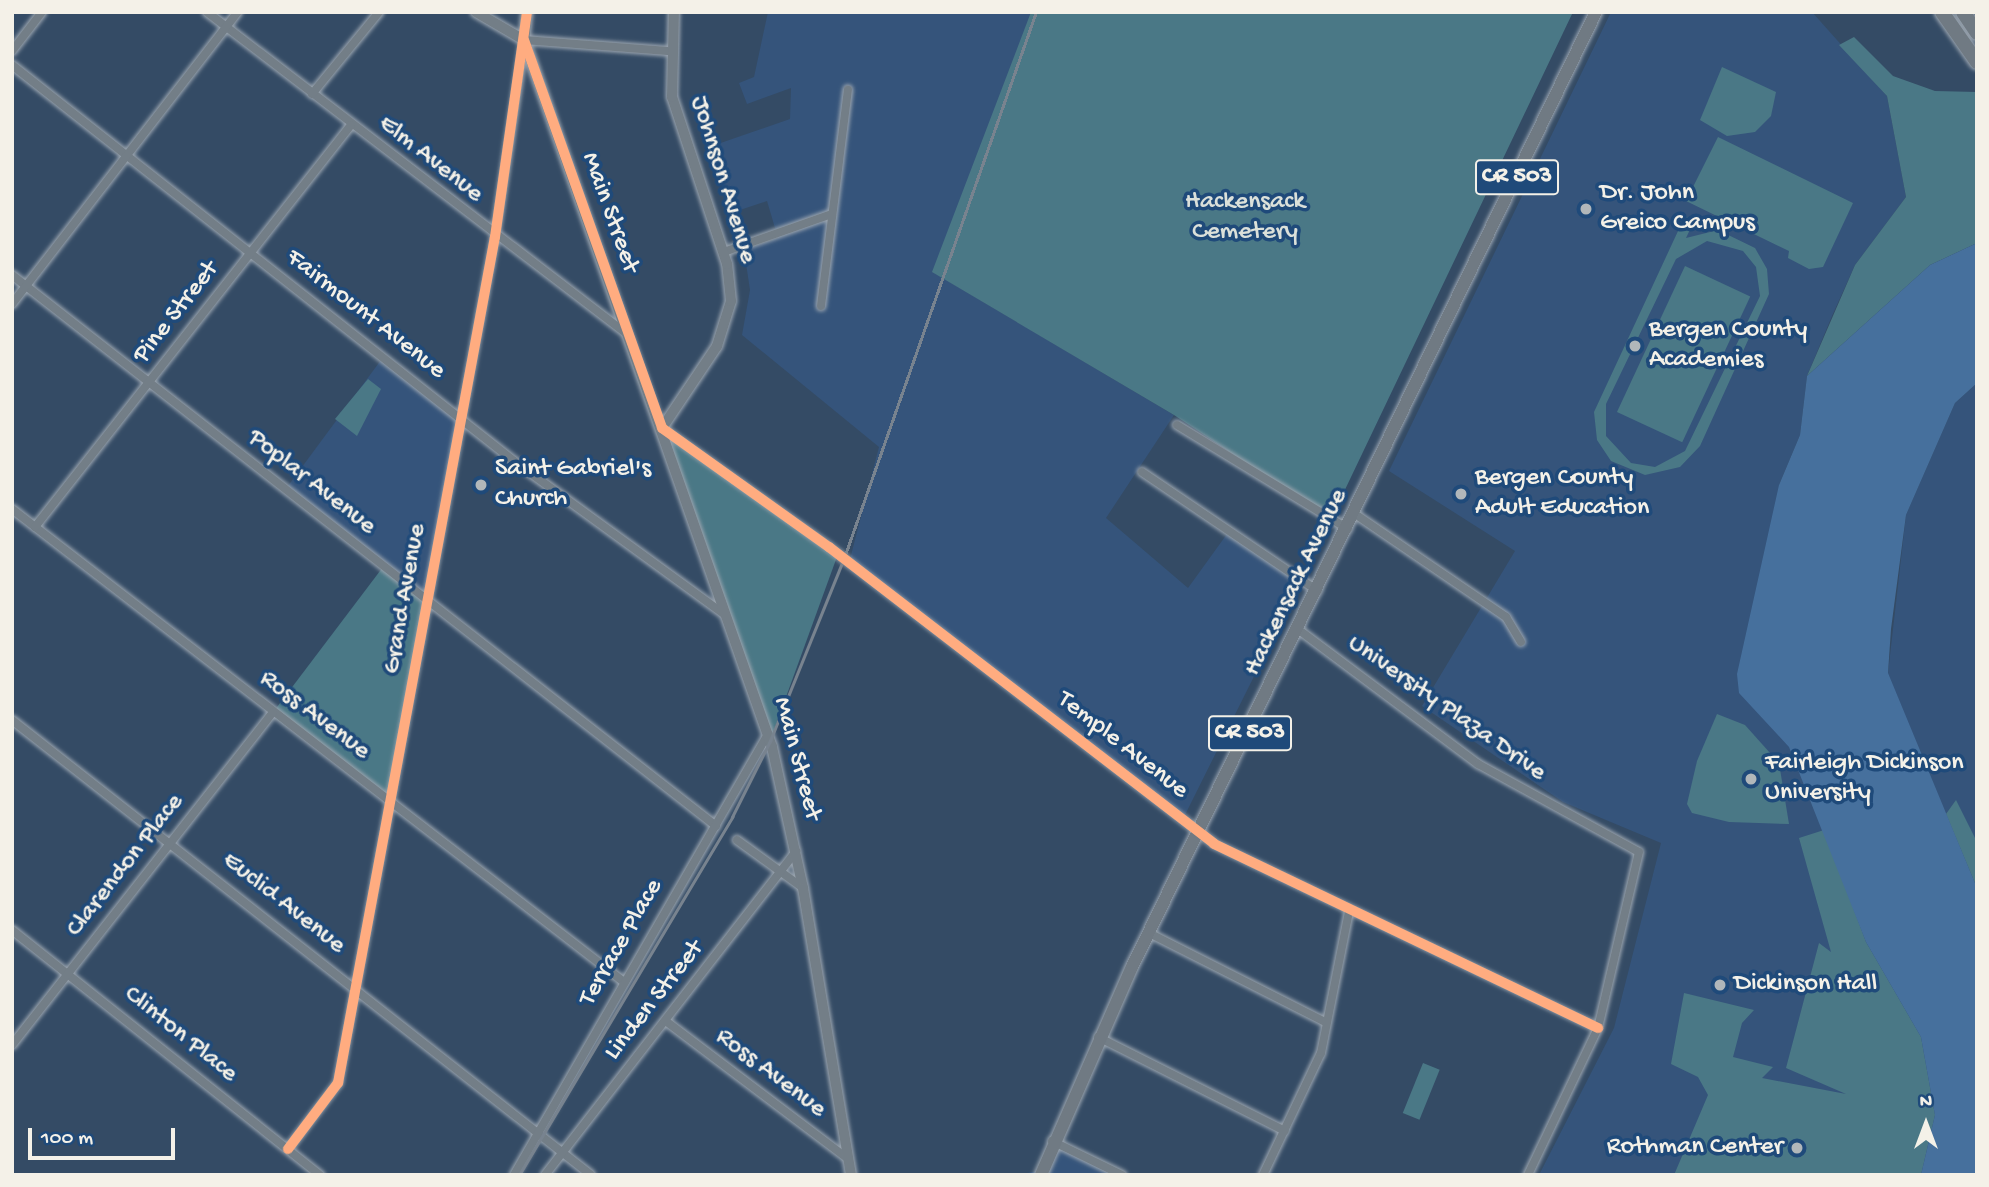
<!DOCTYPE html>
<html>
<head>
<meta charset="utf-8">
<style>
	body { margin:0 }
	#map { position:relative; width:1989px; height:1187px; overflow:hidden; background:#344b65; font-family:"Gochi Hand",sans-serif }
	div>[style] { position:absolute }
	.built>* { inset:0; background:#35547b }
	.green>* { inset:0; background:#4a7886; transform-origin:0 0 }
	.water>* { inset:0; background:#46709d }
	.roads { filter:drop-shadow(0 0 2px #9ba5af) drop-shadow(0 0 2px #9ba5af) }
	.street>* { height:8px; margin:-4px; padding:0 4px; transform-origin:4px; border-radius:4px; background:#737e87 }
	.secondary>* { height:10px; margin:-5px; padding:0 5px; transform-origin:5px; border-radius:5px; background:#737e87 }
	.primary>* { height:12px; margin:-6px; padding:0 6px; transform-origin:6px; border-radius:6px; background:#707a83 }
	.highway>* { height:14px; margin:-7px; padding:0 7px; transform-origin:7px; border-radius:7px; background:#707a83 }
	.rail>* { height:2.5px; margin:-1.25px; padding:0 1.25px; transform-origin:1.25px; border-radius:1.25px; background:#78838f }
	.cycleway>* { height:10px; margin:-5px; padding:0 5px; transform-origin:5px; border-radius:5px; background:#ffac80 }
	.dots>* { width:19px; height:19px; translate:-50% -50%; box-sizing:border-box; border:4px solid #1f4a7a; border-radius:50% }
	span { translate:-50% -50%; white-space:nowrap; text-align:center; line-height:1.15; -webkit-text-stroke:7px #1f4a7a; paint-order:stroke }
	.shield-label span { padding:2px 5px; background:#1f4a7a; border:2px solid; border-radius:5px; -webkit-text-stroke-width:0 }
	.shield-label { font-size:24px; color:#f4f1e8; font-weight:700 }
	.street-label { font-size:26px; color:#f4f1e8 }
	.poi-label { font-size:26px; color:#f4f1e8 }
	.left { translate:0 -50%; text-align:left }
	.right { translate:-100% -50%; text-align:right }
	.park-label { font-size:26px; color:#dbe0da }
	.frame { position:absolute; inset:0; border:14px solid #f4f1e8; pointer-events:none }
	.north { position:absolute; left:1891px; top:1089px; width:70px; height:70px; -webkit-text-stroke:5px #1f4a7a; paint-order:stroke; rotate:0deg; font-size:19px; font-weight:700; line-height:28px; text-align:center; color:#f4f1e8 }
	.north::after { content:''; display:block; margin:auto; width:24px; height:32px; background:#f4f1e8; clip-path:polygon(50% 0,100% 100%,50% 72%,0 100%) }
	.scale { position:absolute; left:28px; top:1128px; width:147px; height:32px; box-sizing:border-box; border:4px solid #f4f1e8; border-top:0; padding-left:9px; font-size:21px; line-height:24px; white-space:nowrap; color:#f4f1e8; -webkit-text-stroke:5px #1f4a7a; paint-order:stroke }
</style>
</head>
<body>
<div id="map">
	<div class="built">
		<div style="clip-path:polygon(768px 12px,1033px 12px,933px 272px,1174px 415px,1106px 518px,1188px 588px,1227px 534px,1300px 584px,1184px 817px,849px 563px,879px 447px,742px 335px,750px 290px,744px 250px,778px 238px,767px 201px,731px 213px,709px 147px,790px 119px,791px 88px,747px 104px,739px 83px,754px 77px)"></div>
		<div style="clip-path:polygon(1611px 12px,1812px 12px,1887px 96px,1906px 197px,1855px 265px,1832px 316px,1807px 376px,1800px 435px,1779px 485px,1888px 673px,1906px 515px,1955px 403px,1977px 383px,1977px 1175px,1539px 1175px,1614px 1028px,1661px 843px,1563px 802px,1422px 706px,1515px 551px,1389px 471px)"></div>
		<div style="clip-path:polygon(384px 356px,462px 417px,429px 602px,285px 490px)"></div>
		<div style="clip-path:polygon(1052px 1141px,1122px 1175px,1016px 1175px,1043px 1170px)"></div>
	</div>
	<div class="green">
		<div style="clip-path:polygon(1031px 12px,1573px 12px,1331px 519px,1174px 415px,932px 272px)"></div>
		<div style="clip-path:polygon(1854px 37px,1893px 76px,1935px 91px,1977px 92px,1977px 243px,1930px 265px,1807px 376px,1855px 265px,1906px 197px,1887px 96px,1839px 45px)"></div>
		<div style="clip-path:polygon(1722px 67px,1776px 92px,1771px 116px,1755px 132px,1727px 136px,1700px 120px)"></div>
		<div style="clip-path:polygon(1718px 137px,1853px 203px,1823px 267px,1809px 269px,1788px 258px,1789px 251px,1686px 201px)"></div>
		<div style="clip-path:polygon(evenodd,1685px 216px,1694px 221px,1686px 238px,1718px 230px,1755px 248px,1767px 269px,1769px 294px,1700px 446px,1680px 467px,1645px 475px,1611px 461px,1597px 440px,1594px 412px,1685px 216px,1707px 241px,1743px 251px,1756px 267px,1760px 296px,1685px 451px,1655px 467px,1631px 463px,1606px 436px,1606px 404px,1676px 259px,1707px 241px)"></div>
		<div style="left:1685px;top:266px;width:72px;height:161px;rotate:25deg"></div>
		<div style="clip-path:polygon(368px 379px,381px 389px,357px 436px,335px 419px)"></div>
		<div style="clip-path:polygon(662px 428px,838px 554px,770px 741px)"></div>
		<div style="clip-path:polygon(383px 567px,429px 602px,391px 801px,271px 715px)"></div>
		<div style="clip-path:polygon(1717px 714px,1745px 725px,1779px 763px,1789px 824px,1729px 822px,1692px 813px,1687px 804px,1697px 761px)"></div>
		<div style="clip-path:polygon(1956px 800px,1977px 842px,1977px 888px,1946px 814px)"></div>
		<div style="clip-path:polygon(1824px 830px,1866px 942px,1921px 1037px,1935px 1115px,1921px 1175px,1674px 1175px,1708px 1095px,1698px 1077px,1671px 1064px,1684px 993px,1754px 1010px,1742px 1023px,1733px 1057px,1773px 1067px,1762px 1078px,1846px 1094px,1786px 1068px,1819px 943px,1831px 952px,1799px 838px)"></div>
		<div style="left:1423px;top:1063px;width:18px;height:54px;rotate:22deg"></div>
	</div>
	<div class="water">
		<div style="clip-path:polygon(1977px 243px,1977px 383px,1955px 403px,1906px 515px,1891px 629px,1888px 673px,1977px 888px,1977px 1175px,1921px 1175px,1935px 1115px,1921px 1037px,1866px 942px,1789px 747px,1739px 693px,1737px 674px,1779px 485px,1800px 435px,1807px 376px,1930px 265px)"></div>
	</div>
	<div class="roads">
		<div class="street">
			<div style="left:207px;top:12px;width:529px;rotate:37.48deg"></div>
			<div style="left:12px;top:51px;width:49px;rotate:-52.4deg"></div>
			<div style="left:12px;top:65px;width:639px;rotate:38.27deg"></div>
			<div style="left:514px;top:461px;width:261px;rotate:36.1deg"></div>
			<div style="left:312px;top:94px;width:106px;rotate:-50.7deg"></div>
			<div style="left:724px;top:252px;width:114px;rotate:-19.4deg"></div>
			<div style="left:12px;top:275px;width:894px;rotate:38.05deg"></div>
			<div style="left:12px;top:304px;width:369px;rotate:-52.3deg"></div>
			<div style="left:821px;top:306px;width:218px;rotate:-82.9deg"></div>
			<div style="left:1177px;top:425px;width:200px;rotate:31.3deg"></div>
			<div style="left:662px;top:428px;width:205px;rotate:35.5deg"></div>
			<div style="left:829px;top:547px;width:486px;rotate:37.6deg"></div>
			<div style="left:1214px;top:844px;width:426px;rotate:25.6deg"></div>
			<div style="left:1142px;top:472px;width:212px;rotate:34.1deg"></div>
			<div style="left:12px;top:509px;width:773px;rotate:37.7deg"></div>
			<div style="left:1355px;top:514px;width:183px;rotate:34.3deg"></div>
			<div style="left:1506px;top:617px;width:29px;rotate:59deg"></div>
			<div style="left:35px;top:527px;width:511px;rotate:-51.83deg"></div>
			<div style="left:1299px;top:630px;width:224px;rotate:36.8deg"></div>
			<div style="left:1478px;top:764px;width:183px;rotate:28.7deg"></div>
			<div style="left:1639px;top:852px;width:181px;rotate:103.1deg"></div>
			<div style="left:1598px;top:1028px;width:163px;rotate:115.5deg"></div>
			<div style="left:12px;top:720px;width:736px;rotate:38.16deg"></div>
			<div style="left:737px;top:840px;width:82px;rotate:36deg"></div>
			<div style="left:12px;top:930px;width:394px;rotate:38.5deg"></div>
			<div style="left:1149px;top:933px;width:199px;rotate:26.8deg"></div>
			<div style="left:667px;top:1022px;width:227px;rotate:37.1deg"></div>
			<div style="left:1098px;top:1037px;width:209px;rotate:26.7deg"></div>
			<div style="left:12px;top:1045px;width:423px;rotate:-51.9deg"></div>
			<div style="left:1052px;top:1141px;width:78px;rotate:25.9deg"></div>
			<div style="left:288px;top:1149px;width:83px;rotate:-52.9deg"></div>
			<div style="left:338px;top:1083px;width:860px;rotate:-79.49deg"></div>
			<div style="left:495px;top:237px;width:199px;rotate:-81.6deg"></div>
			<div style="left:524px;top:40px;width:144px;rotate:4.4deg"></div>
			<div style="left:514px;top:1175px;width:509px;rotate:-60.06deg"></div>
			<div style="left:545px;top:1175px;width:410px;rotate:-52.2deg"></div>
			<div style="left:1263px;top:1175px;width:135px;rotate:-64.6deg"></div>
			<div style="left:1321px;top:1053px;width:145px;rotate:-78.8deg"></div>
		</div>
		<div class="secondary">
			<div style="left:476px;top:12px;width:56px;rotate:30.3deg"></div>
			<div style="left:527px;top:12px;width:28px;rotate:96deg"></div>
			<div style="left:524px;top:40px;width:749px;rotate:70.67deg"></div>
			<div style="left:772px;top:747px;width:144px;rotate:77.6deg"></div>
			<div style="left:803px;top:888px;width:291px;rotate:80.5deg"></div>
			<div style="left:662px;top:428px;width:99px;rotate:-56.1deg"></div>
			<div style="left:717px;top:346px;width:47px;rotate:-72.7deg"></div>
			<div style="left:731px;top:301px;width:37px;rotate:-96deg"></div>
			<div style="left:727px;top:264px;width:176px;rotate:-108.2deg"></div>
			<div style="left:672px;top:97px;width:85px;rotate:-88.7deg"></div>
		</div>
		<div class="primary">
			<div style="left:1041px;top:1175px;width:227px;rotate:-66.4deg"></div>
			<div style="left:1132px;top:967px;width:1062px;rotate:-64.09deg"></div>
		</div>
		<div class="highway">
			<div style="left:1942px;top:12px;width:61px;rotate:55deg"></div>
			<div style="left:1963px;top:12px;width:25px;rotate:56deg"></div>
		</div>
	</div>
	<div class="rail">
		<div style="left:519px;top:1175px;width:417px;rotate:-59.2deg"></div>
		<div style="left:732px;top:817px;width:85px;rotate:-63.4deg"></div>
		<div style="left:770px;top:741px;width:197px;rotate:-68deg"></div>
		<div style="left:844px;top:558px;width:579px;rotate:-70.63deg"></div>
	</div>
	<div class="cycleway">
		<div style="left:524px;top:40px;width:412px;rotate:70.4deg"></div>
		<div style="left:662px;top:428px;width:205px;rotate:35.5deg"></div>
		<div style="left:829px;top:547px;width:486px;rotate:37.6deg"></div>
		<div style="left:1214px;top:844px;width:426px;rotate:25.6deg"></div>
		<div style="left:288px;top:1149px;width:83px;rotate:-52.9deg"></div>
		<div style="left:338px;top:1083px;width:860px;rotate:-79.49deg"></div>
		<div style="left:495px;top:237px;width:227px;rotate:-81.9deg"></div>
	</div>
	<div class="dots">
		<div style="left:1586px;top:209px;background:#b1b7ba"></div>
		<div style="left:1635px;top:346px;background:#b1b7ba"></div>
		<div style="left:481px;top:485px;background:#b1b7ba"></div>
		<div style="left:1461px;top:494px;background:#b1b7ba"></div>
		<div style="left:1751px;top:779px;background:#b1b7ba"></div>
		<div style="left:1720px;top:985px;background:#b1b7ba"></div>
		<div style="left:1797px;top:1148px;background:#b1b7ba"></div>
	</div>
	<div class="shield-label">
		<span style="left:1517px;top:177px">CR 503</span>
		<span style="left:1250px;top:733px">CR 503</span>
	</div>
	<div class="street-label">
		<span style="left:430px;top:160px;rotate:38deg">Elm Avenue</span>
		<span style="left:722px;top:180px;rotate:73deg">Johnson Avenue</span>
		<span style="left:609px;top:213px;rotate:70deg">Main Street</span>
		<span style="left:177px;top:313px;rotate:-52deg">Pine Street</span>
		<span style="left:365px;top:315px;rotate:38deg">Fairmount Avenue</span>
		<span style="left:311px;top:483px;rotate:38deg">Poplar Avenue</span>
		<span style="left:1297px;top:583px;rotate:-64deg">Hackensack Avenue</span>
		<span style="left:406px;top:599px;rotate:-80deg">Grand Avenue</span>
		<span style="left:1446px;top:709px;rotate:35deg">University Plaza Drive</span>
		<span style="left:314px;top:716px;rotate:37deg">Ross Avenue</span>
		<span style="left:1122px;top:746px;rotate:38deg">Temple Avenue</span>
		<span style="left:796px;top:759px;rotate:75deg">Main Street</span>
		<span style="left:126px;top:866px;rotate:-52deg">Clarendon Place</span>
		<span style="left:283px;top:904px;rotate:38deg">Euclid Avenue</span>
		<span style="left:622px;top:943px;rotate:-60deg">Terrace Place</span>
		<span style="left:655px;top:1001px;rotate:-52deg">Linden Street</span>
		<span style="left:180px;top:1035px;rotate:39deg">Clinton Place</span>
		<span style="left:770px;top:1074px;rotate:37deg">Ross Avenue</span>
	</div>
	<div class="poi-label">
		<span class="left" style="left:1600px;top:209px">Dr. John<br>Greico Campus</span>
		<span class="left" style="left:1649px;top:346px">Bergen County<br>Academies</span>
		<span class="left" style="left:495px;top:485px">Saint Gabriel's<br>Church</span>
		<span class="left" style="left:1475px;top:494px">Bergen County<br>Adult Education</span>
		<span class="left" style="left:1765px;top:779px">Fairleigh Dickinson<br>University</span>
		<span class="left" style="left:1734px;top:985px">Dickinson Hall</span>
		<span class="right" style="left:1783px;top:1148px">Rothman Center</span>
	</div>
	<div class="park-label">
		<span style="left:1245px;top:218px">Hackensack<br>Cemetery</span>
	</div>
	<div class="frame"></div>
	<div class="north">N</div>
	<div class="scale">100 m</div>
</div>
</body>
</html>
